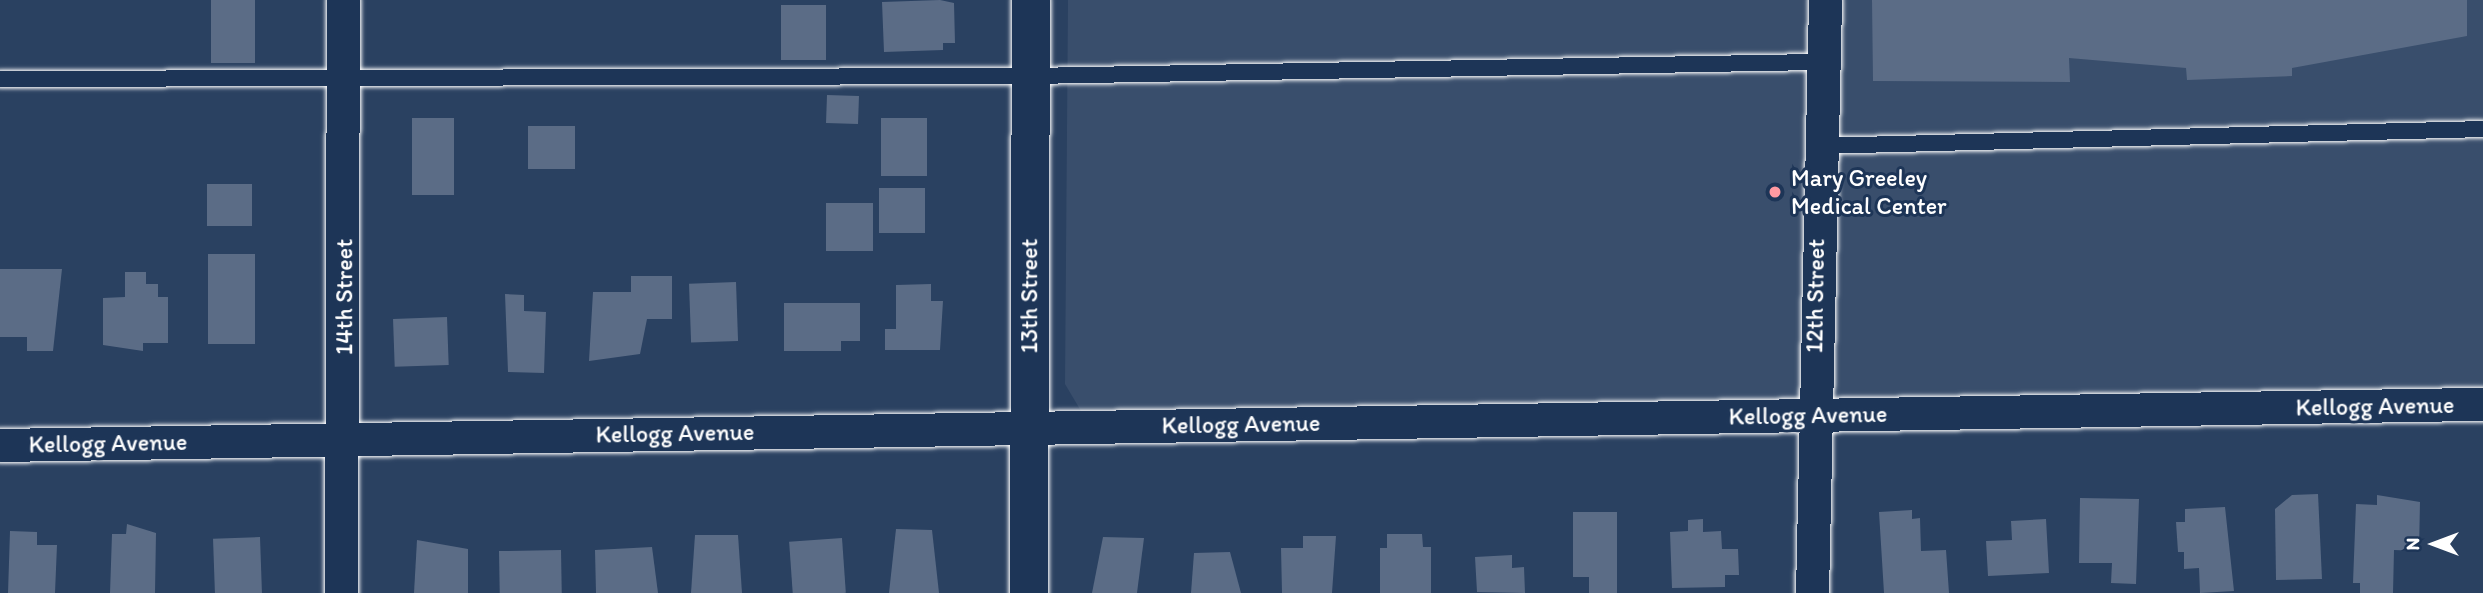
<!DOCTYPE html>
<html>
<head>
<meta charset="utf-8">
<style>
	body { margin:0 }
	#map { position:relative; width:2483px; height:593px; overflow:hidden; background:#2a4161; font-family:Itim,sans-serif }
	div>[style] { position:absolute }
	.built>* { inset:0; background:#394e6c }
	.building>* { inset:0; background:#5b6c86; transform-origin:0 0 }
	.roads { filter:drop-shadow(0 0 2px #fff) drop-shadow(0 0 2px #fff) }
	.lane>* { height:16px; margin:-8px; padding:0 8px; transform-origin:8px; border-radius:8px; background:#1d3557 }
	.street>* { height:33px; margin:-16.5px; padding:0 16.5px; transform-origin:16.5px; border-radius:16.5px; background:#1d3557 }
	.secondary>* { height:38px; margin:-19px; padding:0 19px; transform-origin:19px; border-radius:19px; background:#1d3557 }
	.dots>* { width:19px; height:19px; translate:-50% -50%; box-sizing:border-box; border:4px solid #1d3557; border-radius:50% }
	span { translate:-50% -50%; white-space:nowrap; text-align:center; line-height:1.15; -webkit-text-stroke:6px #1d3557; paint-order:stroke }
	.poi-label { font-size:24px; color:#fff }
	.left { translate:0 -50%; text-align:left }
	.street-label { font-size:24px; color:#fff }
	.north { position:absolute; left:2399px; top:509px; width:70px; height:70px; -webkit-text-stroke:5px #1d3557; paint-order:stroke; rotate:270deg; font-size:19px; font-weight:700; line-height:28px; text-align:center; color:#fff }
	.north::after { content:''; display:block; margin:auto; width:24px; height:32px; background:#fff; clip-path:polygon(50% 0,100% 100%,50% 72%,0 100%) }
</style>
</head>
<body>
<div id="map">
	<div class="built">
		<div style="clip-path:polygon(1068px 0,2483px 0,2483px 389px,1081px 411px,1065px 384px)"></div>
	</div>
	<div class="building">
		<div style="left:211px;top:0;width:44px;height:63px"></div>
		<div style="clip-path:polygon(940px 0,954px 3px,955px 43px,943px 43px,943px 50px,884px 52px,882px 2px)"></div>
		<div style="clip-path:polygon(1872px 0,2467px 0,2467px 36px,2292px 68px,2292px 76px,2187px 80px,2186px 68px,2069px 58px,2070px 82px,1873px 81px)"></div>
		<div style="left:781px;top:5px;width:45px;height:55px"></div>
		<div style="left:827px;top:95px;width:32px;height:28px;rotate:2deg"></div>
		<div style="left:412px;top:118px;width:42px;height:77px"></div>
		<div style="left:881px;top:118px;width:46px;height:58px"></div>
		<div style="left:528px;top:126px;width:47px;height:43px"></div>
		<div style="left:207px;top:184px;width:45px;height:42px"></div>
		<div style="left:879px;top:188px;width:46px;height:45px"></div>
		<div style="left:826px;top:203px;width:47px;height:48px"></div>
		<div style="left:208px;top:254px;width:47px;height:90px"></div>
		<div style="clip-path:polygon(0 269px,62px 269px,53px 351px,27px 351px,27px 337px,0 337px)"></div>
		<div style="clip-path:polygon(125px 272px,146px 272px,146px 284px,158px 284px,158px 297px,168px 297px,168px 343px,143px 343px,143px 351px,103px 345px,103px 298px,125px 297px)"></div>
		<div style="clip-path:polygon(631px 276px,672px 276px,672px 319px,647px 319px,640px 354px,589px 361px,593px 292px,631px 292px)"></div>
		<div style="left:736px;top:282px;width:59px;height:47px;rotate:88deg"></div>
		<div style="clip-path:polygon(931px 284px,931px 301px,943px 301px,940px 350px,885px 350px,885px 329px,896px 329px,896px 285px)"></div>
		<div style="clip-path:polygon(505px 294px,524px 295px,524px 311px,546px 312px,544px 373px,508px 372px)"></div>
		<div style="clip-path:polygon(784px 303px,860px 303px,860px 341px,841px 341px,841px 351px,784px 351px)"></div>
		<div style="left:447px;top:317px;width:48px;height:54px;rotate:88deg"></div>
		<div style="clip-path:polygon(2318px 494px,2322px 579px,2276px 580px,2275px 509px,2292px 495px)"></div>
		<div style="clip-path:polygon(2377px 495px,2420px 502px,2419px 551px,2394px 550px,2393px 593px,2360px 593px,2360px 583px,2353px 583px,2356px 504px,2377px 505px)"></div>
		<div style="clip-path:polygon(2080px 498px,2139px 499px,2136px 584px,2111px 583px,2112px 563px,2079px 563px)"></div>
		<div style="clip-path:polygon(2225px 507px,2234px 591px,2200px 593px,2199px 568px,2184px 569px,2184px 552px,2178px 552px,2176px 522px,2185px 522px,2185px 509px)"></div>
		<div style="clip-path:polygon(1912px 510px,1912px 519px,1920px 518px,1921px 551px,1946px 550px,1949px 593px,1884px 593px,1879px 512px)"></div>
		<div style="clip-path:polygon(1573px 512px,1617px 512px,1617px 593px,1589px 593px,1589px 577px,1573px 577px)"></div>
		<div style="clip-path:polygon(1703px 519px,1703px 532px,1721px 531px,1722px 549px,1738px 549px,1739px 575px,1725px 575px,1725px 587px,1672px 588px,1670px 532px,1688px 531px,1688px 520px)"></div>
		<div style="clip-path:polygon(2046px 519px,2049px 573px,1988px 576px,1986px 541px,2012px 540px,2011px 521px)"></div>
		<div style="clip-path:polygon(127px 524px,156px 533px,155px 593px,110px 593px,112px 534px,126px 534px)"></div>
		<div style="clip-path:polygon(896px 529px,932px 530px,939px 593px,889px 593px)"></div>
		<div style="clip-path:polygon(10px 531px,37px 532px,37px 545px,57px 545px,55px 593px,8px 593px)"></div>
		<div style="clip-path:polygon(1387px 534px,1422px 534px,1423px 547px,1431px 547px,1431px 593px,1380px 593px,1380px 548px,1387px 548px)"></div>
		<div style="clip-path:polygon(695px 535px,738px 535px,742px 593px,691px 593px)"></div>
		<div style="clip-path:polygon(1303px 536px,1336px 536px,1332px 593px,1282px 593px,1281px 548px,1303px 548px)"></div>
		<div style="left:260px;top:537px;width:56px;height:47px;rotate:88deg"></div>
		<div style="clip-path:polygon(1103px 537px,1144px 538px,1137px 593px,1092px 593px)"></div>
		<div style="left:842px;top:538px;width:55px;height:53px;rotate:86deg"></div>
		<div style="clip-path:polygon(417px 540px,468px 549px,468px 593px,414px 593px)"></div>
		<div style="clip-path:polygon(652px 547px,658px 593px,596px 593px,595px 550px)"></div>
		<div style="left:561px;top:550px;width:43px;height:62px;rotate:89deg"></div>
		<div style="clip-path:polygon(1230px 552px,1241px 593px,1191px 593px,1194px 553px)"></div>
		<div style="clip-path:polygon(1512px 555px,1512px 568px,1524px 567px,1525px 593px,1477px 592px,1475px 557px)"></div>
	</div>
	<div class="roads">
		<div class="lane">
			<div style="left:0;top:79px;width:1030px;rotate:-0.17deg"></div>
			<div style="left:1030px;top:76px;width:790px;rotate:-1.02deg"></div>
			<div style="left:1818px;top:146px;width:665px;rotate:-1.46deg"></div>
		</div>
		<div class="street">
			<div style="left:0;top:445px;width:2483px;rotate:-0.95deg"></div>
			<div style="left:341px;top:593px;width:593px;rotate:-89.81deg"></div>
			<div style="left:1812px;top:593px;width:593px;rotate:-88.74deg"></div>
		</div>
		<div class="secondary">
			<div style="left:1029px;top:593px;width:593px;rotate:-89.81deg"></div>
		</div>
	</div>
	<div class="dots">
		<div style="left:1775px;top:192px;background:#ff9aa2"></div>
	</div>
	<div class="poi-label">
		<span class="left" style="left:1791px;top:192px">Mary Greeley<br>Medical Center</span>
	</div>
	<div class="street-label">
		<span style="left:1029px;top:296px;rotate:-90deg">13th Street</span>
		<span style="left:1815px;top:296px;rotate:-89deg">12th Street</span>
		<span style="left:344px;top:297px;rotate:-90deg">14th Street</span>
		<span style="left:2375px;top:406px;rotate:-1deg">Kellogg Avenue</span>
		<span style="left:1808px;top:415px;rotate:-1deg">Kellogg Avenue</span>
		<span style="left:1241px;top:424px;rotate:-1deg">Kellogg Avenue</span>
		<span style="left:675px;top:433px;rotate:-1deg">Kellogg Avenue</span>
		<span style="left:108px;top:443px;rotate:-1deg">Kellogg Avenue</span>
	</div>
	<div class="north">N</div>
</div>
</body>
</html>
